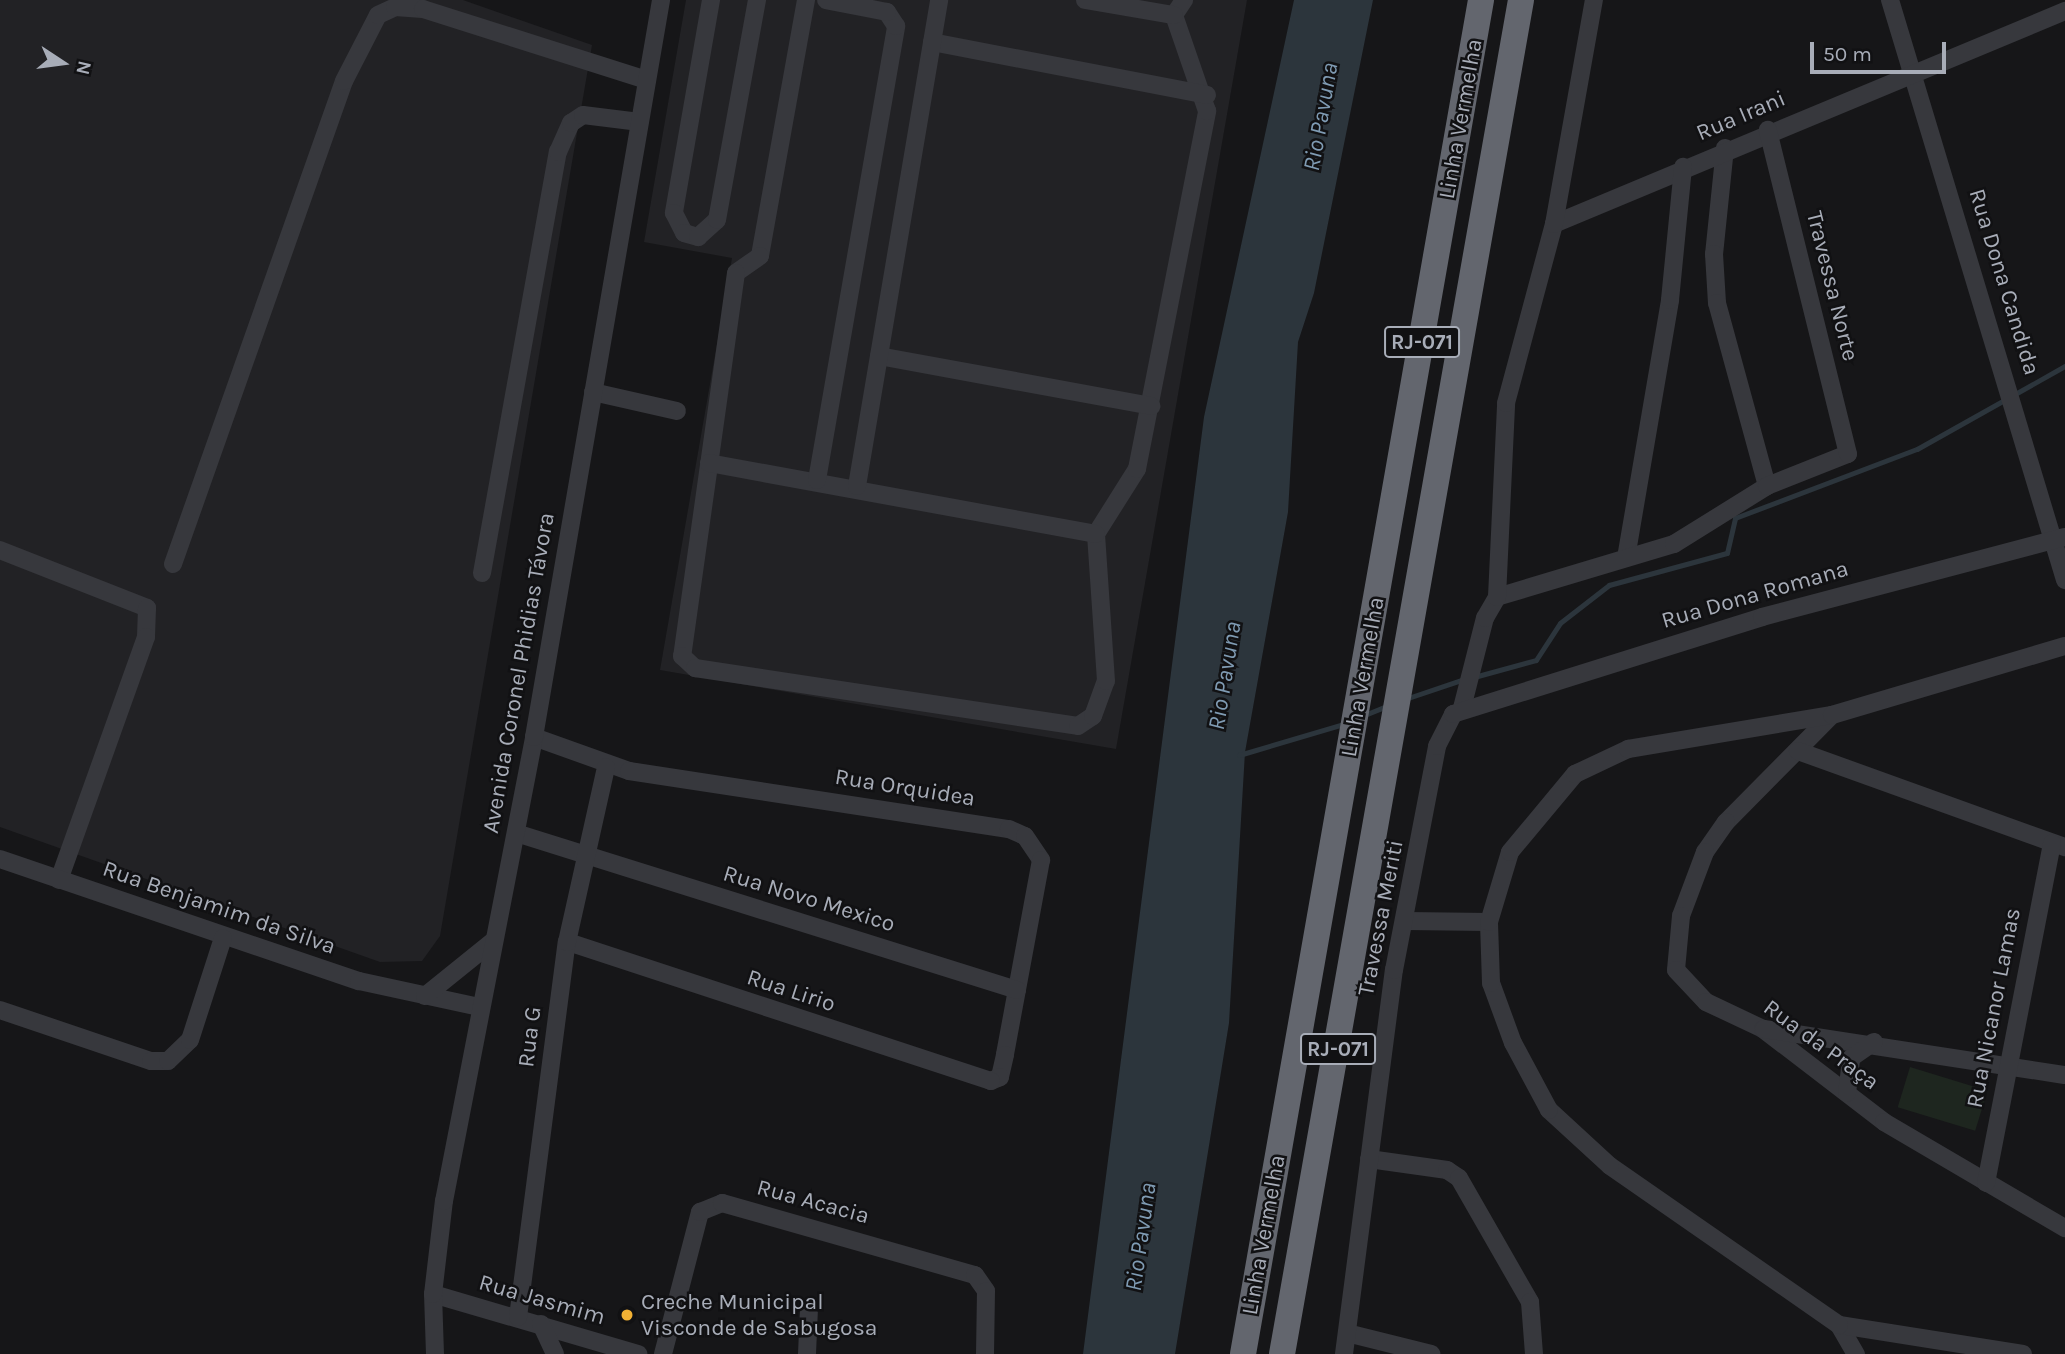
<!DOCTYPE html>
<html>
<head>
<meta charset="utf-8">
<style>
	body { margin:0 }
	#map { position:relative; width:2065px; height:1354px; overflow:hidden; background:#161618; font-family:Karla,sans-serif }
	div>[style] { position:absolute }
	.built>* { inset:0; background:#222225 }
	.green>* { inset:0; background:#1e261f; transform-origin:0 0 }
	.water>* { inset:0; background:#2c353c }
	.stream>* { height:5px; margin:-2.5px; padding:0 2.5px; transform-origin:2.5px; border-radius:2.5px; background:#2c353c }
	.minor>* { height:18px; margin:-9px; padding:0 9px; transform-origin:9px; border-radius:9px; background:#37383d }
	.highway>* { height:26px; margin:-13px; padding:0 13px; transform-origin:13px; border-radius:13px; background:#63666e }
	.dots>* { width:19px; height:19px; translate:-50% -50%; box-sizing:border-box; border:4px solid #111113; border-radius:50% }
	span { translate:-50% -50%; white-space:nowrap; text-align:center; line-height:1.15; -webkit-text-stroke:5px #111113; paint-order:stroke }
	.shield-label span { padding:2px 5px; background:#111113; border:2px solid; border-radius:5px; -webkit-text-stroke-width:0 }
	.shield-label { font-size:21px; color:#a8adb8; font-weight:700 }
	.street-label { font-size:23px; color:#a8adb8 }
	.poi-label { font-size:23px; color:#a8adb8 }
	.left { translate:0 -50%; text-align:left }
	.water-label { font-size:24px; color:#7f9bb3; font-style:italic }
	.north { position:absolute; left:28px; top:28px; width:70px; height:70px; -webkit-text-stroke:5px #111113; paint-order:stroke; rotate:103deg; font-size:19px; font-weight:700; line-height:28px; text-align:center; color:#a8adb8 }
	.north::after { content:''; display:block; margin:auto; width:24px; height:32px; background:#a8adb8; clip-path:polygon(50% 0,100% 100%,50% 72%,0 100%) }
	.scale { position:absolute; left:1810px; top:42px; width:136px; height:32px; box-sizing:border-box; border:4px solid #a8adb8; border-top:0; padding-left:9px; font-size:21px; line-height:24px; white-space:nowrap; color:#a8adb8; -webkit-text-stroke:5px #111113; paint-order:stroke }
</style>
</head>
<body>
<div id="map">
	<div class="built">
		<div style="clip-path:polygon(0 0,463px 0,592px 45px,440px 936px,422px 961px,380px 962px,0 827px)"></div>
		<div style="clip-path:polygon(686px 0,1247px 0,1116px 749px,660px 670px,732px 258px,644px 242px)"></div>
	</div>
	<div class="green">
		<div style="left:1910px;top:1067px;width:81px;height:42px;rotate:17deg"></div>
	</div>
	<div class="water">
		<div style="clip-path:polygon(1294px 0,1373px 0,1314px 293px,1298px 342px,1288px 512px,1245px 752px,1229px 1023px,1175px 1354px,1083px 1354px,1204px 417px)"></div>
	</div>
	<div class="stream">
		<div style="left:1474px;top:677px;width:64px;rotate:-15.3deg"></div>
		<div style="left:1536px;top:660px;width:44px;rotate:-57deg"></div>
		<div style="left:1560px;top:623px;width:62px;rotate:-37.8deg"></div>
		<div style="left:1609px;top:585px;width:122px;rotate:-15.2deg"></div>
		<div style="left:1727px;top:553px;width:36px;rotate:-77deg"></div>
		<div style="left:1735px;top:518px;width:195px;rotate:-20.8deg"></div>
		<div style="left:1917px;top:449px;width:170px;rotate:-29.3deg"></div>
		<div style="left:1408px;top:698px;width:59px;rotate:-18.7deg"></div>
		<div style="left:1362px;top:716px;width:29px;rotate:-22deg"></div>
		<div style="left:1239px;top:755px;width:113px;rotate:-16.5deg"></div>
	</div>
	<div class="minor">
		<div style="left:711px;top:0;width:216px;rotate:99.9deg"></div>
		<div style="left:674px;top:213px;width:22px;rotate:63deg"></div>
		<div style="left:684px;top:233px;width:15px;rotate:16deg"></div>
		<div style="left:698px;top:237px;width:25px;rotate:-42deg"></div>
		<div style="left:717px;top:220px;width:224px;rotate:-79.7deg"></div>
		<div style="left:806px;top:0;width:260px;rotate:100.2deg"></div>
		<div style="left:760px;top:256px;width:29px;rotate:145deg"></div>
		<div style="left:736px;top:273px;width:387px;rotate:98deg"></div>
		<div style="left:682px;top:656px;width:18px;rotate:43deg"></div>
		<div style="left:695px;top:668px;width:387px;rotate:8.6deg"></div>
		<div style="left:1078px;top:726px;width:18px;rotate:-34deg"></div>
		<div style="left:1093px;top:716px;width:37px;rotate:-70deg"></div>
		<div style="left:1106px;top:681px;width:147px;rotate:-93.9deg"></div>
		<div style="left:1096px;top:534px;width:77px;rotate:-57.8deg"></div>
		<div style="left:1137px;top:469px;width:365px;rotate:-78.9deg"></div>
		<div style="left:1207px;top:111px;width:102px;rotate:-109deg"></div>
		<div style="left:1174px;top:15px;width:18px;rotate:-56deg"></div>
		<div style="left:1085px;top:0;width:90px;rotate:9.6deg"></div>
		<div style="left:1890px;top:0;width:606px;rotate:73.21deg"></div>
		<div style="left:932px;top:42px;width:280px;rotate:10.9deg"></div>
		<div style="left:1725px;top:148px;width:107px;rotate:95.9deg"></div>
		<div style="left:1714px;top:254px;width:49px;rotate:86.5deg"></div>
		<div style="left:1717px;top:303px;width:190px;rotate:74.7deg"></div>
		<div style="left:1554px;top:224px;width:554px;rotate:-22.63deg"></div>
		<div style="left:879px;top:356px;width:277px;rotate:10.4deg"></div>
		<div style="left:593px;top:392px;width:86px;rotate:12.7deg"></div>
		<div style="left:709px;top:463px;width:393px;rotate:10.4deg"></div>
		<div style="left:817px;top:480px;width:461px;rotate:-80.1deg"></div>
		<div style="left:896px;top:26px;width:17px;rotate:-123deg"></div>
		<div style="left:887px;top:12px;width:62px;rotate:-168.9deg"></div>
		<div style="left:857px;top:486px;width:493px;rotate:-80.4deg"></div>
		<div style="left:0;top:550px;width:158px;rotate:21.5deg"></div>
		<div style="left:147px;top:608px;width:29px;rotate:92deg"></div>
		<div style="left:146px;top:637px;width:258px;rotate:109.7deg"></div>
		<div style="left:1626px;top:558px;width:262px;rotate:-80.3deg"></div>
		<div style="left:1670px;top:300px;width:134px;rotate:-84.4deg"></div>
		<div style="left:173px;top:564px;width:512px;rotate:-70.5deg"></div>
		<div style="left:344px;top:81px;width:74px;rotate:-62.7deg"></div>
		<div style="left:378px;top:15px;width:19px;rotate:-25deg"></div>
		<div style="left:395px;top:7px;width:28px;rotate:4deg"></div>
		<div style="left:423px;top:9px;width:235px;rotate:17.6deg"></div>
		<div style="left:482px;top:573px;width:428px;rotate:-79.8deg"></div>
		<div style="left:558px;top:152px;width:32px;rotate:-66deg"></div>
		<div style="left:571px;top:123px;width:14px;rotate:-34deg"></div>
		<div style="left:583px;top:115px;width:57px;rotate:7deg"></div>
		<div style="left:1497px;top:597px;width:185px;rotate:-16.7deg"></div>
		<div style="left:1674px;top:544px;width:110px;rotate:-31.9deg"></div>
		<div style="left:1767px;top:486px;width:87px;rotate:-21.6deg"></div>
		<div style="left:1848px;top:454px;width:334px;rotate:-103.9deg"></div>
		<div style="left:1462px;top:708px;width:93px;rotate:-75.7deg"></div>
		<div style="left:1485px;top:618px;width:24px;rotate:-60deg"></div>
		<div style="left:1497px;top:597px;width:194px;rotate:-87.3deg"></div>
		<div style="left:1506px;top:403px;width:185px;rotate:-75deg"></div>
		<div style="left:1554px;top:224px;width:228px;rotate:-79.9deg"></div>
		<div style="left:1832px;top:715px;width:151px;rotate:134.7deg"></div>
		<div style="left:1726px;top:822px;width:37px;rotate:125deg"></div>
		<div style="left:1705px;top:852px;width:68px;rotate:110.6deg"></div>
		<div style="left:1681px;top:916px;width:54px;rotate:95.3deg"></div>
		<div style="left:1676px;top:970px;width:44px;rotate:46.8deg"></div>
		<div style="left:1706px;top:1002px;width:63px;rotate:25.3deg"></div>
		<div style="left:1763px;top:1029px;width:153px;rotate:37.5deg"></div>
		<div style="left:1884px;top:1122px;width:210px;rotate:30.4deg"></div>
		<div style="left:534px;top:737px;width:101px;rotate:19.7deg"></div>
		<div style="left:629px;top:771px;width:384px;rotate:8.7deg"></div>
		<div style="left:1009px;top:829px;width:17px;rotate:24deg"></div>
		<div style="left:1025px;top:836px;width:29px;rotate:56deg"></div>
		<div style="left:1041px;top:860px;width:198px;rotate:100.5deg"></div>
		<div style="left:1005px;top:1055px;width:23px;rotate:103deg"></div>
		<div style="left:1000px;top:1077px;width:10px;rotate:156deg"></div>
		<div style="left:991px;top:1081px;width:446px;rotate:-161.8deg"></div>
		<div style="left:1798px;top:751px;width:284px;rotate:19.8deg"></div>
		<div style="left:516px;top:833px;width:525px;rotate:17.4deg"></div>
		<div style="left:0;top:859px;width:379px;rotate:18.8deg"></div>
		<div style="left:359px;top:981px;width:123px;rotate:12.2deg"></div>
		<div style="left:1406px;top:921px;width:83px;rotate:0.7deg"></div>
		<div style="left:425px;top:996px;width:86px;rotate:-38.9deg"></div>
		<div style="left:0;top:1010px;width:159px;rotate:18.7deg"></div>
		<div style="left:151px;top:1061px;width:17px"></div>
		<div style="left:168px;top:1061px;width:30px;rotate:-44deg"></div>
		<div style="left:190px;top:1040px;width:107px;rotate:-72.1deg"></div>
		<div style="left:1764px;top:1029px;width:304px;rotate:8.7deg"></div>
		<div style="left:1847px;top:1093px;width:35px;rotate:-83deg"></div>
		<div style="left:1851px;top:1058px;width:28px;rotate:-35deg"></div>
		<div style="left:1369px;top:1159px;width:79px;rotate:8deg"></div>
		<div style="left:1447px;top:1170px;width:14px;rotate:34deg"></div>
		<div style="left:1459px;top:1178px;width:143px;rotate:60.2deg"></div>
		<div style="left:1530px;top:1302px;width:52px;rotate:85.6deg"></div>
		<div style="left:1986px;top:1183px;width:346px;rotate:-79deg"></div>
		<div style="left:433px;top:1294px;width:214px;rotate:16.3deg"></div>
		<div style="left:518px;top:1317px;width:378px;rotate:-82.6deg"></div>
		<div style="left:567px;top:942px;width:179px;rotate:-77.4deg"></div>
		<div style="left:541px;top:1324px;width:33px;rotate:65deg"></div>
		<div style="left:1839px;top:1325px;width:34px;rotate:60deg"></div>
		<div style="left:1347px;top:1333px;width:87px;rotate:14deg"></div>
		<div style="left:435px;top:1354px;width:60px;rotate:-91.9deg"></div>
		<div style="left:433px;top:1294px;width:94px;rotate:-83.3deg"></div>
		<div style="left:444px;top:1201px;width:473px;rotate:-79deg"></div>
		<div style="left:534px;top:737px;width:748px;rotate:-80.22deg"></div>
		<div style="left:663px;top:1354px;width:147px;rotate:-75.4deg"></div>
		<div style="left:700px;top:1212px;width:24px;rotate:-22deg"></div>
		<div style="left:722px;top:1203px;width:263px;rotate:15.9deg"></div>
		<div style="left:975px;top:1275px;width:19px;rotate:55deg"></div>
		<div style="left:986px;top:1291px;width:63px;rotate:90.9deg"></div>
		<div style="left:807px;top:1354px;width:45px;rotate:-87.5deg"></div>
		<div style="left:1344px;top:1354px;width:387px;rotate:-82.6deg"></div>
		<div style="left:1394px;top:970px;width:228px;rotate:-79.1deg"></div>
		<div style="left:1437px;top:746px;width:36px;rotate:-63deg"></div>
		<div style="left:1453px;top:714px;width:324px;rotate:-17.4deg"></div>
		<div style="left:1762px;top:617px;width:313px;rotate:-14.8deg"></div>
		<div style="left:2023px;top:1354px;width:186px;rotate:-171deg"></div>
		<div style="left:1839px;top:1325px;width:279px;rotate:-145.2deg"></div>
		<div style="left:1610px;top:1166px;width:83px;rotate:-137.4deg"></div>
		<div style="left:1549px;top:1110px;width:76px;rotate:-118.2deg"></div>
		<div style="left:1513px;top:1043px;width:64px;rotate:-110.1deg"></div>
		<div style="left:1491px;top:983px;width:61px;rotate:-91.9deg"></div>
		<div style="left:1489px;top:922px;width:73px;rotate:-73.3deg"></div>
		<div style="left:1510px;top:852px;width:102px;rotate:-50.2deg"></div>
		<div style="left:1575px;top:774px;width:59px;rotate:-25.3deg"></div>
		<div style="left:1628px;top:749px;width:207px;rotate:-9.5deg"></div>
		<div style="left:1832px;top:715px;width:243px;rotate:-16.5deg"></div>
	</div>
	<div class="highway">
		<div style="left:1243px;top:1354px;width:1375px;rotate:-80.03deg"></div>
		<div style="left:1282px;top:1354px;width:1375px;rotate:-79.99deg"></div>
	</div>
	<div class="dots">
		<div style="left:627px;top:1315px;background:#f2b134"></div>
	</div>
	<div class="shield-label">
		<span style="left:1422px;top:342px">RJ-071</span>
		<span style="left:1338px;top:1049px">RJ-071</span>
	</div>
	<div class="street-label">
		<span style="left:1741px;top:116px;rotate:-23deg">Rua Irani</span>
		<span style="left:1461px;top:119px;rotate:-80deg">Linha Vermelha</span>
		<span style="left:2004px;top:282px;rotate:73deg">Rua Dona Candida</span>
		<span style="left:1832px;top:286px;rotate:76deg">Travessa Norte</span>
		<span style="left:1755px;top:595px;rotate:-16deg">Rua Dona Romana</span>
		<span style="left:519px;top:673px;rotate:-80deg">Avenida Coronel Phidias Távora</span>
		<span style="left:1363px;top:677px;rotate:-80deg">Linha Vermelha</span>
		<span style="left:905px;top:788px;rotate:9deg">Rua Orquidea</span>
		<span style="left:809px;top:899px;rotate:17deg">Rua Novo Mexico</span>
		<span style="left:219px;top:908px;rotate:19deg">Rua Benjamim da Silva</span>
		<span style="left:1381px;top:918px;rotate:-79deg">Travessa Meriti</span>
		<span style="left:791px;top:991px;rotate:18deg">Rua Lirio</span>
		<span style="left:1994px;top:1008px;rotate:-79deg">Rua Nicanor Lamas</span>
		<span style="left:530px;top:1037px;rotate:-83deg">Rua G</span>
		<span style="left:1821px;top:1045px;rotate:36deg">Rua da Praça</span>
		<span style="left:813px;top:1202px;rotate:15deg">Rua Acacia</span>
		<span style="left:1264px;top:1235px;rotate:-80deg">Linha Vermelha</span>
		<span style="left:542px;top:1300px;rotate:16deg">Rua Jasmim</span>
	</div>
	<div class="poi-label">
		<span class="left" style="left:641px;top:1315px">Creche Municipal<br>Visconde de Sabugosa</span>
	</div>
	<div class="water-label">
		<span style="left:1321px;top:117px;rotate:-80deg">Rio Pavuna</span>
		<span style="left:1225px;top:676px;rotate:-81deg">Rio Pavuna</span>
		<span style="left:1141px;top:1237px;rotate:-82deg">Rio Pavuna</span>
	</div>
	<div class="north">N</div>
	<div class="scale">50 m</div>
</div>
</body>
</html>
